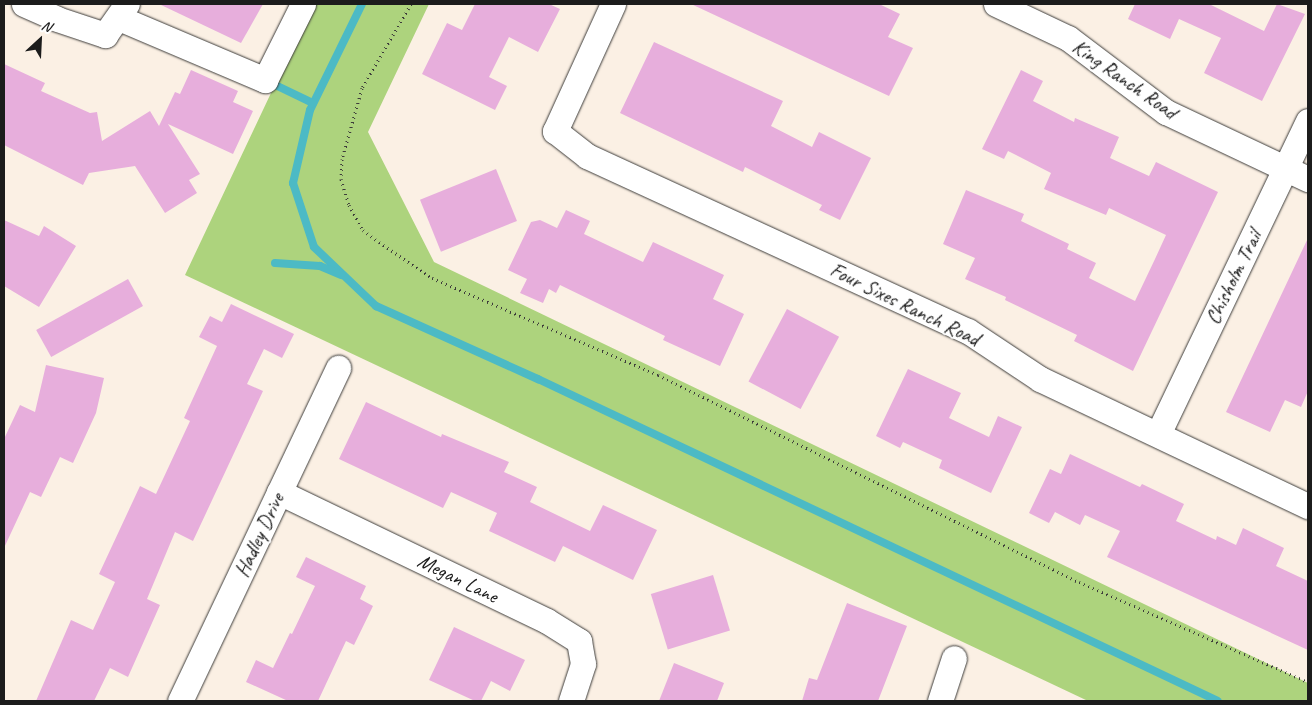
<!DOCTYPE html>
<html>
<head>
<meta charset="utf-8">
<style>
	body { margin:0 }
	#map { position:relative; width:1312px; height:705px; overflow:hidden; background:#fbf0e4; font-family:Caveat,sans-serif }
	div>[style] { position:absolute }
	.green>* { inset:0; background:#add37d }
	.stream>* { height:8px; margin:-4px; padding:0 4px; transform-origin:4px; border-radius:4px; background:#4cbac5 }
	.building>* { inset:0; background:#e7aedc; transform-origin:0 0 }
	.path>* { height:3px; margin-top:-1.5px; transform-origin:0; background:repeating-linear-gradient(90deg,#3d3c3a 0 1px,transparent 0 5px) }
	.roads { filter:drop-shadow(0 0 1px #3d3c3a) drop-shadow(0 0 1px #3d3c3a) }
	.minor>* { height:25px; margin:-12.5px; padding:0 12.5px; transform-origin:12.5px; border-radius:12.5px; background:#fff }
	span { translate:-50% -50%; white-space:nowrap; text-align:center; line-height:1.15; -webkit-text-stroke:4px #fff; paint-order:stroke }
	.street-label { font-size:21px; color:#1c1c1c }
	.frame { position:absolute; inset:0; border:5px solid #1c1c1c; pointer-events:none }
	.north { position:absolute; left:15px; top:15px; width:50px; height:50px; -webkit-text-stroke:4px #fff; paint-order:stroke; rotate:25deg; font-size:14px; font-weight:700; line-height:20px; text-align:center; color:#1c1c1c }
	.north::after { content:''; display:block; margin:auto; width:18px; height:22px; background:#1c1c1c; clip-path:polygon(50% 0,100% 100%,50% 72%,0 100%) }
</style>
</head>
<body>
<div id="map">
	<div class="green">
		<div style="clip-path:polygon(313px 4px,429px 4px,368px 132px,434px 262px,1308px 683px,1308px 701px,1088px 701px,185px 275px)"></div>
	</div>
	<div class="stream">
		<div style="left:362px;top:4px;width:118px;rotate:116.1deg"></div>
		<div style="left:310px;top:110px;width:75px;rotate:103.1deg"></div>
		<div style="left:293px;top:183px;width:67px;rotate:71.8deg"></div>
		<div style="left:314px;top:247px;width:86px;rotate:43.6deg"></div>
		<div style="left:376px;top:306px;width:178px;rotate:24.3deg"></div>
		<div style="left:538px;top:379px;width:752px;rotate:25.34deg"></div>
		<div style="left:267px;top:81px;width:51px;rotate:25.6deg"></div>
		<div style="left:275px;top:263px;width:45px;rotate:3.8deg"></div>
		<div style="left:320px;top:266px;width:23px;rotate:23deg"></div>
	</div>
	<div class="building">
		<div style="clip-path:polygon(159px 4px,263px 4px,241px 43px)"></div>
		<div style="clip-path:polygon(475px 4px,549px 4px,560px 9px,538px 52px,509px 37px,489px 77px,507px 86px,495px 110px,422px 74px,447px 23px,462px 30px)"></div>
		<div style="clip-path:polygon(691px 4px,879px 4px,900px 14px,888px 37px,913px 48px,889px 96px)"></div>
		<div style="clip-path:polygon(1135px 4px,1209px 4px,1264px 31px,1277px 4px,1305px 14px,1262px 101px,1204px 73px,1221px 38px,1179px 19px,1170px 39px,1128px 19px)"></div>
		<div style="clip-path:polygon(654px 42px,783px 101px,771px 126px,812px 147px,819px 132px,871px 158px,840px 220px,819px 210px,822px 205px,745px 167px,743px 172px,620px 113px)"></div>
		<div style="clip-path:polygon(4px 64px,45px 83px,41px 91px,90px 113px,97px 112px,102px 141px,150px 111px,159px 126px,175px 92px,180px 94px,191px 70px,238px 91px,233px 102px,253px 111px,233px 154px,168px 124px,200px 174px,189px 180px,197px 193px,165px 213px,135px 166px,89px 173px,83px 185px,4px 145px)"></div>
		<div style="clip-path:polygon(1021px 70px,1043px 81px,1033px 101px,1074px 122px,1075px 118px,1119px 137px,1110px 158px,1149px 176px,1156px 162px,1218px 192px,1133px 371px,1074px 341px,1077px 335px,1005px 300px,1006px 297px,965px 279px,975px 258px,943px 244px,966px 190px,1024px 214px,1021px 221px,1069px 244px,1067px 249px,1096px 263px,1089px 278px,1135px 301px,1155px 259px,1166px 235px,1109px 208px,1106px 215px,1044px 189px,1051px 173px,1008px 151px,1004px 159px,982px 149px)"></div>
		<div style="left:496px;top:169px;width:56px;height:82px;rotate:68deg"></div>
		<div style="clip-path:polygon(566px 210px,590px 221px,584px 234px,643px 262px,653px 242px,724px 275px,713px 299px,744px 314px,720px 366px,663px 340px,665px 336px,560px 285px,556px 293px,549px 289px,543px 303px,520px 293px,527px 279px,508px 270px,531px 222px,540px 220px,557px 228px)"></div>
		<div style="clip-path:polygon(4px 220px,39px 236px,44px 226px,76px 246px,39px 307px,4px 286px)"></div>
		<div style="clip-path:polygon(1308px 238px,1308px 391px,1301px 407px,1285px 400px,1270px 432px,1226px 412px)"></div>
		<div style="left:128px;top:279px;width:31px;height:105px;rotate:61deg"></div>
		<div style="clip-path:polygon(231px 304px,294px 334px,282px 358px,264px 349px,247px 384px,263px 391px,193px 541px,175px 532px,147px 599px,160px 605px,128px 677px,110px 668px,94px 701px,36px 701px,71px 620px,93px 630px,115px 582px,99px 574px,140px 486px,156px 494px,190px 421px,184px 418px,217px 346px,199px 337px,210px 316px,222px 322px)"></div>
		<div style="left:787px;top:309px;width:59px;height:82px;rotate:28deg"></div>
		<div style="clip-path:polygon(46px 365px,104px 378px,96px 413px,73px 463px,60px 457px,41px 497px,30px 492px,4px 548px,4px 439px,20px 405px,35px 412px)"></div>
		<div style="clip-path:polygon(908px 369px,961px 393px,949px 418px,989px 437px,998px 416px,1022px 427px,991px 493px,939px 468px,942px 460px,903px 442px,900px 448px,876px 436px)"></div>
		<div style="clip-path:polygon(366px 402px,441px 437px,442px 434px,509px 462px,504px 472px,537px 487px,530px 502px,590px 531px,603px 505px,657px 530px,633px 580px,563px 546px,555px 562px,489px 531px,497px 513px,451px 492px,443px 508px,339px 459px)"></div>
		<div style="clip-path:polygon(1070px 454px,1140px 487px,1142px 484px,1184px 504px,1176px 521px,1216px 540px,1217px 536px,1236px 545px,1243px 528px,1284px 548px,1276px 566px,1308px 581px,1308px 650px,1107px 557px,1120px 531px,1085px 515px,1080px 525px,1055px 512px,1049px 523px,1029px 513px,1050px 469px,1061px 474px)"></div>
		<div style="clip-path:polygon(306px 557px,366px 586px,360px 599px,373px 606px,354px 645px,346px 641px,318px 701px,288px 701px,246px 682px,256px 660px,273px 668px,290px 633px,292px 634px,315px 586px,296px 577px)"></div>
		<div style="left:713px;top:575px;width:58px;height:65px;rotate:73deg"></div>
		<div style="clip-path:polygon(847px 603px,907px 626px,878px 701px,802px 701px,809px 678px,817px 680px)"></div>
		<div style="clip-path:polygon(454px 627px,525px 660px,510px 691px,491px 681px,481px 701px,475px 701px,429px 680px)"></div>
		<div style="clip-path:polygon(674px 663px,724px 683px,717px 701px,659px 701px)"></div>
	</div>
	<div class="path">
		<div style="left:411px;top:4px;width:97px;rotate:120.3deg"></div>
		<div style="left:362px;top:88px;width:74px;rotate:105.7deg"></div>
		<div style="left:342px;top:159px;width:20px;rotate:93deg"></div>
		<div style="left:341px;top:179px;width:27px;rotate:73deg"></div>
		<div style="left:349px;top:205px;width:29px;rotate:61deg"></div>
		<div style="left:363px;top:230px;width:20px;rotate:37deg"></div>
		<div style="left:379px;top:242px;width:64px;rotate:34.2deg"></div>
		<div style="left:432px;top:278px;width:246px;rotate:23.2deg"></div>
		<div style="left:658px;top:375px;width:469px;rotate:26.2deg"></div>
		<div style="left:1079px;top:582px;width:250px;rotate:23.6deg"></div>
	</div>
	<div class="roads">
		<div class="minor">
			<div style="left:24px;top:4px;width:36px;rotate:24deg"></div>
			<div style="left:57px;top:19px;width:51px;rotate:18.4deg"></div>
			<div style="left:105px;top:35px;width:38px;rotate:-55deg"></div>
			<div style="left:613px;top:4px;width:140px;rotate:114.5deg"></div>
			<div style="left:555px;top:131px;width:41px;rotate:38deg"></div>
			<div style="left:587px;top:156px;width:419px;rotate:24.7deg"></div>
			<div style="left:968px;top:331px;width:87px;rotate:33.7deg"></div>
			<div style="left:1040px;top:379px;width:297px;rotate:25.4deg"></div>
			<div style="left:996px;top:4px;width:80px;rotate:25.3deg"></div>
			<div style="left:1068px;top:38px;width:123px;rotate:37.1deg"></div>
			<div style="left:1166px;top:112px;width:157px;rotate:25.3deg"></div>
			<div style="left:119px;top:18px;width:159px;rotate:23deg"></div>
			<div style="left:265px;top:80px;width:85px;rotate:-63.4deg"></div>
			<div style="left:1158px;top:434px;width:347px;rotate:-64.4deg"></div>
			<div style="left:279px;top:492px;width:297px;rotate:25.7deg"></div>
			<div style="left:547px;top:621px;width:38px;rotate:32deg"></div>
			<div style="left:579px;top:641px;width:23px;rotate:80deg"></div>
			<div style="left:583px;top:664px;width:39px;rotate:108deg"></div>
			<div style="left:180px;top:701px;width:369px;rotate:-64.6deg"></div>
			<div style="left:940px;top:701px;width:45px;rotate:-72deg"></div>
		</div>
	</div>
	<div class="street-label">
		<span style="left:1125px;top:79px;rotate:35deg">King Ranch Road</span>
		<span style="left:1233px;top:277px;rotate:-64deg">Chisholm Trail</span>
		<span style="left:905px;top:304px;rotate:26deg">Four Sixes Ranch Road</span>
		<span style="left:259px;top:535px;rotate:-65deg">Hadley Drive</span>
		<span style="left:458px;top:578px;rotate:26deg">Megan Lane</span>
	</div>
	<div class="frame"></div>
	<div class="north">N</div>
</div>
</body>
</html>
